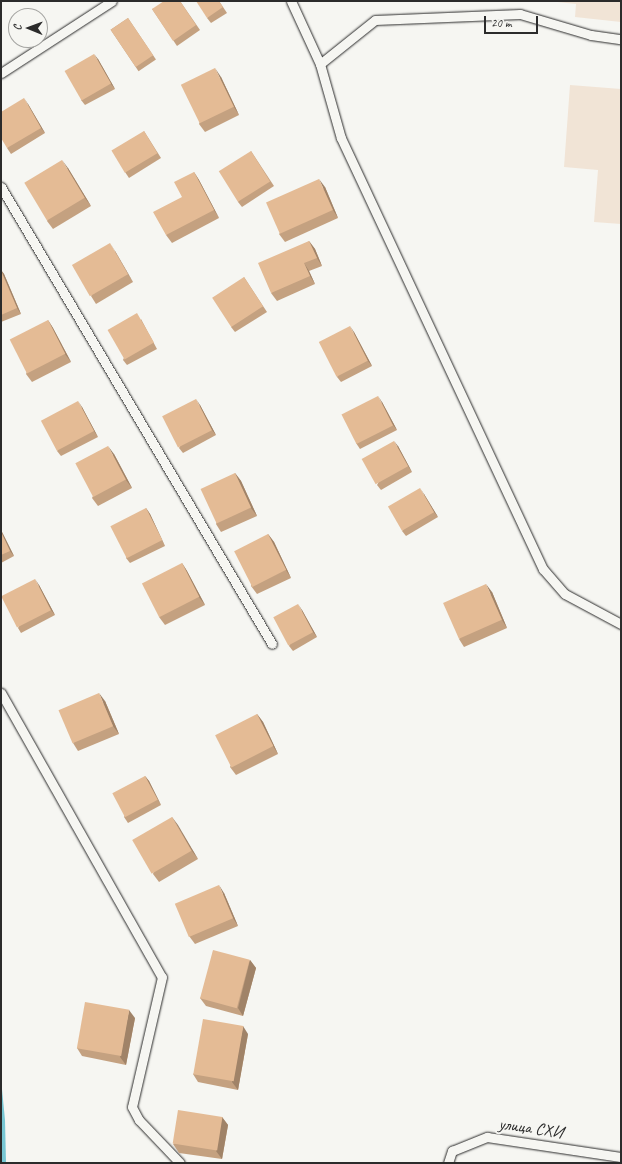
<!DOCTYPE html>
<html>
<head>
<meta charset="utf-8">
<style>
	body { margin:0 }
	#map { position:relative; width:622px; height:1164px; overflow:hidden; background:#f6f6f2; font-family:Caveat,sans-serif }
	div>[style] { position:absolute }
	.built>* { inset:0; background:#f1e4d6 }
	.water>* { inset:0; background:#78c7d4 }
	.roads { filter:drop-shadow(0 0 1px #2b2b2b) drop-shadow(0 0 1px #2b2b2b) }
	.lane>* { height:9px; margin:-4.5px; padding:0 4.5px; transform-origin:4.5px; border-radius:4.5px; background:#f6f6f2 }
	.wall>* { inset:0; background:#c4a180; transform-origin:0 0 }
	.shaded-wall>* { inset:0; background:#a08368 }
	.building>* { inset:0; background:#e4bb95; transform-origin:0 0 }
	span { translate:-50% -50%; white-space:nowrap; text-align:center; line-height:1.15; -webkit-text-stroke:4px #f6f6f2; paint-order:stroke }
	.street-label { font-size:17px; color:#2b2b2b }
	.frame { position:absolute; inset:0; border:2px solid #2b2b2b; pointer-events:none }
	.north { position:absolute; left:8px; top:8px; width:40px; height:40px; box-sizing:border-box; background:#f6f6f2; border:1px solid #a5a5a2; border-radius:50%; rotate:271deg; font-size:11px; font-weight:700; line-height:16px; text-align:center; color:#2b2b2b }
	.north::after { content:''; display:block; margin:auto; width:14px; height:18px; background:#2b2b2b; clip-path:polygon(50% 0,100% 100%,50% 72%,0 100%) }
	.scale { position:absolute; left:484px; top:16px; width:54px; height:18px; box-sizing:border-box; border:2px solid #2b2b2b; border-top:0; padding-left:5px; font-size:12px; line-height:14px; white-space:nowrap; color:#2b2b2b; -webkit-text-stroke:3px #f6f6f2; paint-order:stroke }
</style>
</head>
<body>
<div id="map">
	<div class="built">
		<div style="clip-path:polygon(548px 1px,621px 1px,621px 22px,575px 17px,576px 4px)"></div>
		<div style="clip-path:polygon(570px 85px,621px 89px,621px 224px,594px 222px,598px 170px,564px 167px)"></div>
	</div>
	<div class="water">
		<div style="clip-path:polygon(1px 1079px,5px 1120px,6px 1163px,1px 1163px)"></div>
	</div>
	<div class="roads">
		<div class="lane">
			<div style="left:291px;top:1px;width:69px;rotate:65.3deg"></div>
			<div style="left:320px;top:64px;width:77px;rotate:74.2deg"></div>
			<div style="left:341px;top:138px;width:476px;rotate:64.9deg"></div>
			<div style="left:543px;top:569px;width:33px;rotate:49deg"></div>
			<div style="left:565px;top:594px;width:64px;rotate:28.2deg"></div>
			<div style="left:320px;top:64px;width:70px;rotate:-38.7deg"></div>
			<div style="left:375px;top:20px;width:145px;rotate:-2.4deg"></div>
			<div style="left:520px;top:14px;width:74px;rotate:16.5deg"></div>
			<div style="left:591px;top:35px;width:30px;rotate:8deg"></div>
			<div style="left:1px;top:73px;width:132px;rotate:-33deg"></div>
			<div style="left:1px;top:187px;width:531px;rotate:59.33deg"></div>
			<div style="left:1px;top:693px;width:326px;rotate:60.5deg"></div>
			<div style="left:162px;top:977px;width:133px;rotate:103deg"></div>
			<div style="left:132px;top:1107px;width:15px;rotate:62deg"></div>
			<div style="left:139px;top:1120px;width:59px;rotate:46.4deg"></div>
			<div style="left:448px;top:1163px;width:13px;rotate:-72deg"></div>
			<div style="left:452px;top:1151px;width:38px;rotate:-22deg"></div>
			<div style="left:487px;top:1137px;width:135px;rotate:8.5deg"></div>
		</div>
	</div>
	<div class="wall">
		<div style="clip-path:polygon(180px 1px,200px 30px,177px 46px,152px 9px)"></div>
		<div style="clip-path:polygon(219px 1px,227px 13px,211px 23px,207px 18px)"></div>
		<div style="left:128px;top:18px;width:50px;height:21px;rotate:56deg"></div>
		<div style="clip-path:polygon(98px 59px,115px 89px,85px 105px,81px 100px)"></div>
		<div style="clip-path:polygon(221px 77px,239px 115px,205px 132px,199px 124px)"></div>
		<div style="clip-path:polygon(28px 104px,45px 133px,11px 154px,7px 148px)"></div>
		<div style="clip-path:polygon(144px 131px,161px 158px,129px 178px,125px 172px)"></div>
		<div style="clip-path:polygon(251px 151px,274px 186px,242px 207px,238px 202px)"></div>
		<div style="clip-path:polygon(68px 168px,91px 206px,53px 229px,47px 221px)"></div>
		<div style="clip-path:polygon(194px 172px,199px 180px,219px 218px,172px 243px,166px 235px)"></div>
		<div style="clip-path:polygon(325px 187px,338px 218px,285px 242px,279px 234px)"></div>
		<div style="clip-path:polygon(309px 241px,315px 249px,322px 266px,309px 271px,315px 284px,277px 301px,271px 293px)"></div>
		<div style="clip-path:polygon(115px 251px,133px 282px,96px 304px,91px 296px)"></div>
		<div style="clip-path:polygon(1px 270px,4px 274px,21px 314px,1px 322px)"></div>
		<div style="clip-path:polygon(244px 277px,267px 312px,235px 332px,231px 327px)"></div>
		<div style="clip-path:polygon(141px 319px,157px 349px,127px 365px,123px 360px)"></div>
		<div style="clip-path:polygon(48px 320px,53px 328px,71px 362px,32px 382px,26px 374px)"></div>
		<div style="clip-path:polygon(354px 332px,372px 366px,341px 382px,337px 377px)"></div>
		<div style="clip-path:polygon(382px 402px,397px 430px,360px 449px,356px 443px)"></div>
		<div style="clip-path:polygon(200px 405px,216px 435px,183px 453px,179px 448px)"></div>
		<div style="clip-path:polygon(82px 407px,98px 437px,61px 456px,57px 451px)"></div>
		<div style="clip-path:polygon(398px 446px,412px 472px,381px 490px,377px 485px)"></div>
		<div style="clip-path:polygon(114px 454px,132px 488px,98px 506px,92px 498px)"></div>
		<div style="clip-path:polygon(235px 473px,241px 481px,257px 516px,221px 532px,216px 524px)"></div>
		<div style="clip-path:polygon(424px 494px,438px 517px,406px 536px,402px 531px)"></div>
		<div style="clip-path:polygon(146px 508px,150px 514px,165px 546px,130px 563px,126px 558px)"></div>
		<div style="clip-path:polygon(1px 530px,14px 556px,1px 563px)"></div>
		<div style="clip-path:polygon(268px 534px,274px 542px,291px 578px,257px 594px,251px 586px)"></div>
		<div style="clip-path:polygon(182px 563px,187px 571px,205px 605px,165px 625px,159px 617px)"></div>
		<div style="clip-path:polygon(39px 585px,55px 615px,21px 633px,18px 628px)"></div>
		<div style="clip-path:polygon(492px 592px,507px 628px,464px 647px,459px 639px)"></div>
		<div style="clip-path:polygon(302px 610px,317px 637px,293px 651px,289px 646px)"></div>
		<div style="clip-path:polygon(105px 701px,119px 734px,78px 751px,73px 743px)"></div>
		<div style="clip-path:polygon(257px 714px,263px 722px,278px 754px,236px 775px,230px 767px)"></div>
		<div style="clip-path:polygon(145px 776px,149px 781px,161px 805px,128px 823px,124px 817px)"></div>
		<div style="clip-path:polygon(172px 817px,198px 859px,159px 882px,153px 874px)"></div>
		<div style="clip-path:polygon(224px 893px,238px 926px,195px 944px,189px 936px)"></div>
		<div style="clip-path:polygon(250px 960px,256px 968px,243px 1016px,206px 1006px,200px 998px)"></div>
		<div style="clip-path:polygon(135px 1018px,126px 1065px,82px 1056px,77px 1048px)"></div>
		<div style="clip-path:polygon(248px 1034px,238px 1090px,198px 1082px,193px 1074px)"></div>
		<div style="clip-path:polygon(222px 1117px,228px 1125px,222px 1159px,179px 1153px,173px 1144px)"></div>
	</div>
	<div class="shaded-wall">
		<div style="clip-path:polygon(94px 54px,98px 59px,115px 89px,111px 84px)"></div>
		<div style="clip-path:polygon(215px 68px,221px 77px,239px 115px,234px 107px)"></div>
		<div style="clip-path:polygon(24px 98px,28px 104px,45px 133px,41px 128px)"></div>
		<div style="clip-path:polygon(62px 160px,68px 168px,91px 206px,85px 198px)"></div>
		<div style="clip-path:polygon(194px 172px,199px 180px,219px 218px,214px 210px)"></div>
		<div style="clip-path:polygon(319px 179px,325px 187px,338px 218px,333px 210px)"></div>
		<div style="clip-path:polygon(309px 241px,315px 249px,322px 266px,317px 258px)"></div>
		<div style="clip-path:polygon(110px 243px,115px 251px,133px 282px,128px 274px)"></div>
		<div style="clip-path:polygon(304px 263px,309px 271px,315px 284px,310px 276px)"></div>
		<div style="clip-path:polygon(1px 270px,4px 274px,21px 314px,17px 308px)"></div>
		<div style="clip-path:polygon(48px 320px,53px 328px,71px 362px,65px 354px)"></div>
		<div style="clip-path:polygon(350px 326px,354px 332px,372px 366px,368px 361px)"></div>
		<div style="clip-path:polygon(378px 396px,382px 402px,397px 430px,393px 425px)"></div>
		<div style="clip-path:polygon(196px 399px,200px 405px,216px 435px,212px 430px)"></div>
		<div style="clip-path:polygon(78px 401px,82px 407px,98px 437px,94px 431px)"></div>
		<div style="clip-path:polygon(394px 441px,398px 446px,412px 472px,408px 466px)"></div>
		<div style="clip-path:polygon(108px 446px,114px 454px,132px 488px,126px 480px)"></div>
		<div style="clip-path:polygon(235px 473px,241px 481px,257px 516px,251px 508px)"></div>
		<div style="clip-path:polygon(420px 488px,424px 494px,438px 517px,434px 512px)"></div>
		<div style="clip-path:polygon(146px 508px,150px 514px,165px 546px)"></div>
		<div style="clip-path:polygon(1px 530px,14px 556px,10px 551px,1px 532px)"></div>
		<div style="clip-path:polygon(268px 534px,274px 542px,291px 578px,286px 570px)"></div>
		<div style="clip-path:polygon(182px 563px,187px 571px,205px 605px,199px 597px)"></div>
		<div style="clip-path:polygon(35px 579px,39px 585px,55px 615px,51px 610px)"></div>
		<div style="clip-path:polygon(486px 584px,492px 592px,507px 628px,502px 620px)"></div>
		<div style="clip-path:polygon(298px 604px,302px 610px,317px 637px,313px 632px)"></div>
		<div style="clip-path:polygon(99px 693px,105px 701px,119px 734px,113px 726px)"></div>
		<div style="clip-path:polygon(257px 714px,263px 722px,278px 754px,273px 746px)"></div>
		<div style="clip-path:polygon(145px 776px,149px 781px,161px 805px,158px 800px)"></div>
		<div style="clip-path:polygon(172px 817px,178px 825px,198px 859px,192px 851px)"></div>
		<div style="clip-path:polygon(219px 885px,224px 893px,238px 926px,233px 918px)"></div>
		<div style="clip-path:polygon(250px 960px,256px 968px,243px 1016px,238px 1008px)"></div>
		<div style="clip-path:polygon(129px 1010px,135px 1018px,126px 1065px,120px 1057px)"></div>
		<div style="clip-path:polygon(243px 1026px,248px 1034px,238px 1090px,232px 1082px)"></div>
		<div style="clip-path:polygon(222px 1117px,228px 1125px,222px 1159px,216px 1151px)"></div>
	</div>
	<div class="building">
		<div style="clip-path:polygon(164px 1px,180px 1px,196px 25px,173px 41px,152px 9px)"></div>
		<div style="clip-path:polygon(196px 1px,219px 1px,223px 7px,207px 18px)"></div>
		<div style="left:128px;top:18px;width:45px;height:21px;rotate:56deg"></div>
		<div style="left:94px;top:54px;width:34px;height:34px;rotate:60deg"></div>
		<div style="left:215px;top:68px;width:43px;height:38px;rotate:64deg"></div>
		<div style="clip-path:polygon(24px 98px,41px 128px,7px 148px,1px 138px,1px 112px)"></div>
		<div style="left:144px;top:131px;width:26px;height:38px;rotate:59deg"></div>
		<div style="left:251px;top:151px;width:36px;height:38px;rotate:58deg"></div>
		<div style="left:62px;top:160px;width:44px;height:44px;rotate:59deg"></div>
		<div style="clip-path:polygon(194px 172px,214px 210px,166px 235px,153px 212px,182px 197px,174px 182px)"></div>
		<div style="left:319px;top:179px;width:34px;height:58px;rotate:66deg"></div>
		<div style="clip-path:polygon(309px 241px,317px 258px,304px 263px,310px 276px,271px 293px,258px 263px)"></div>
		<div style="left:110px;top:243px;width:36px;height:44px;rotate:60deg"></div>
		<div style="clip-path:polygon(1px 271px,17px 308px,1px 315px)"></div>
		<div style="left:244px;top:277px;width:35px;height:38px;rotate:57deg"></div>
		<div style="left:137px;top:313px;width:34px;height:34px;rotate:60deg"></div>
		<div style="left:48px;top:320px;width:38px;height:43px;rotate:63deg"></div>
		<div style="left:350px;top:326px;width:39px;height:35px;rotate:63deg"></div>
		<div style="left:378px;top:396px;width:33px;height:41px;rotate:63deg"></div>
		<div style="left:196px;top:399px;width:35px;height:38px;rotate:63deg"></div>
		<div style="left:78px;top:401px;width:34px;height:42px;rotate:62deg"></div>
		<div style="left:394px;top:441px;width:29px;height:37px;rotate:61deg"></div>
		<div style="left:108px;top:446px;width:38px;height:37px;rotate:62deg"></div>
		<div style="left:235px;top:473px;width:38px;height:38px;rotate:65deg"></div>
		<div style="left:420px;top:488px;width:28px;height:37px;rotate:60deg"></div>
		<div style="left:146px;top:508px;width:36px;height:40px;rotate:63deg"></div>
		<div style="clip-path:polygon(1px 532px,10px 551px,1px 555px)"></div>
		<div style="left:268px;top:534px;width:40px;height:38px;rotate:63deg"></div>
		<div style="left:182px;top:563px;width:38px;height:45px;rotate:63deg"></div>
		<div style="left:35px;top:579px;width:35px;height:38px;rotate:63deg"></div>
		<div style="left:486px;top:584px;width:39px;height:47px;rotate:66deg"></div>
		<div style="left:298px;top:604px;width:32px;height:28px;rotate:62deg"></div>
		<div style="left:99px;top:693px;width:36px;height:44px;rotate:67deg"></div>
		<div style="left:257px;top:714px;width:36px;height:47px;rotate:63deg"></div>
		<div style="left:145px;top:776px;width:27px;height:37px;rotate:62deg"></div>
		<div style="left:172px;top:817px;width:39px;height:46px;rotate:60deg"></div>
		<div style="left:219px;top:885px;width:36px;height:48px;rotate:67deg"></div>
		<div style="left:213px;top:950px;width:38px;height:50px;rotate:15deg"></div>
		<div style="left:85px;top:1002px;width:45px;height:47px;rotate:10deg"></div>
		<div style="left:203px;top:1019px;width:41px;height:56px;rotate:10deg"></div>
		<div style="left:178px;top:1110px;width:45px;height:34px;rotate:9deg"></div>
	</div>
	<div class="street-label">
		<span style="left:531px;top:1128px;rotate:8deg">улица СХИ</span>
	</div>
	<div class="frame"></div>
	<div class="north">С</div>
	<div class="scale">20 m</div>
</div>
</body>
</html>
